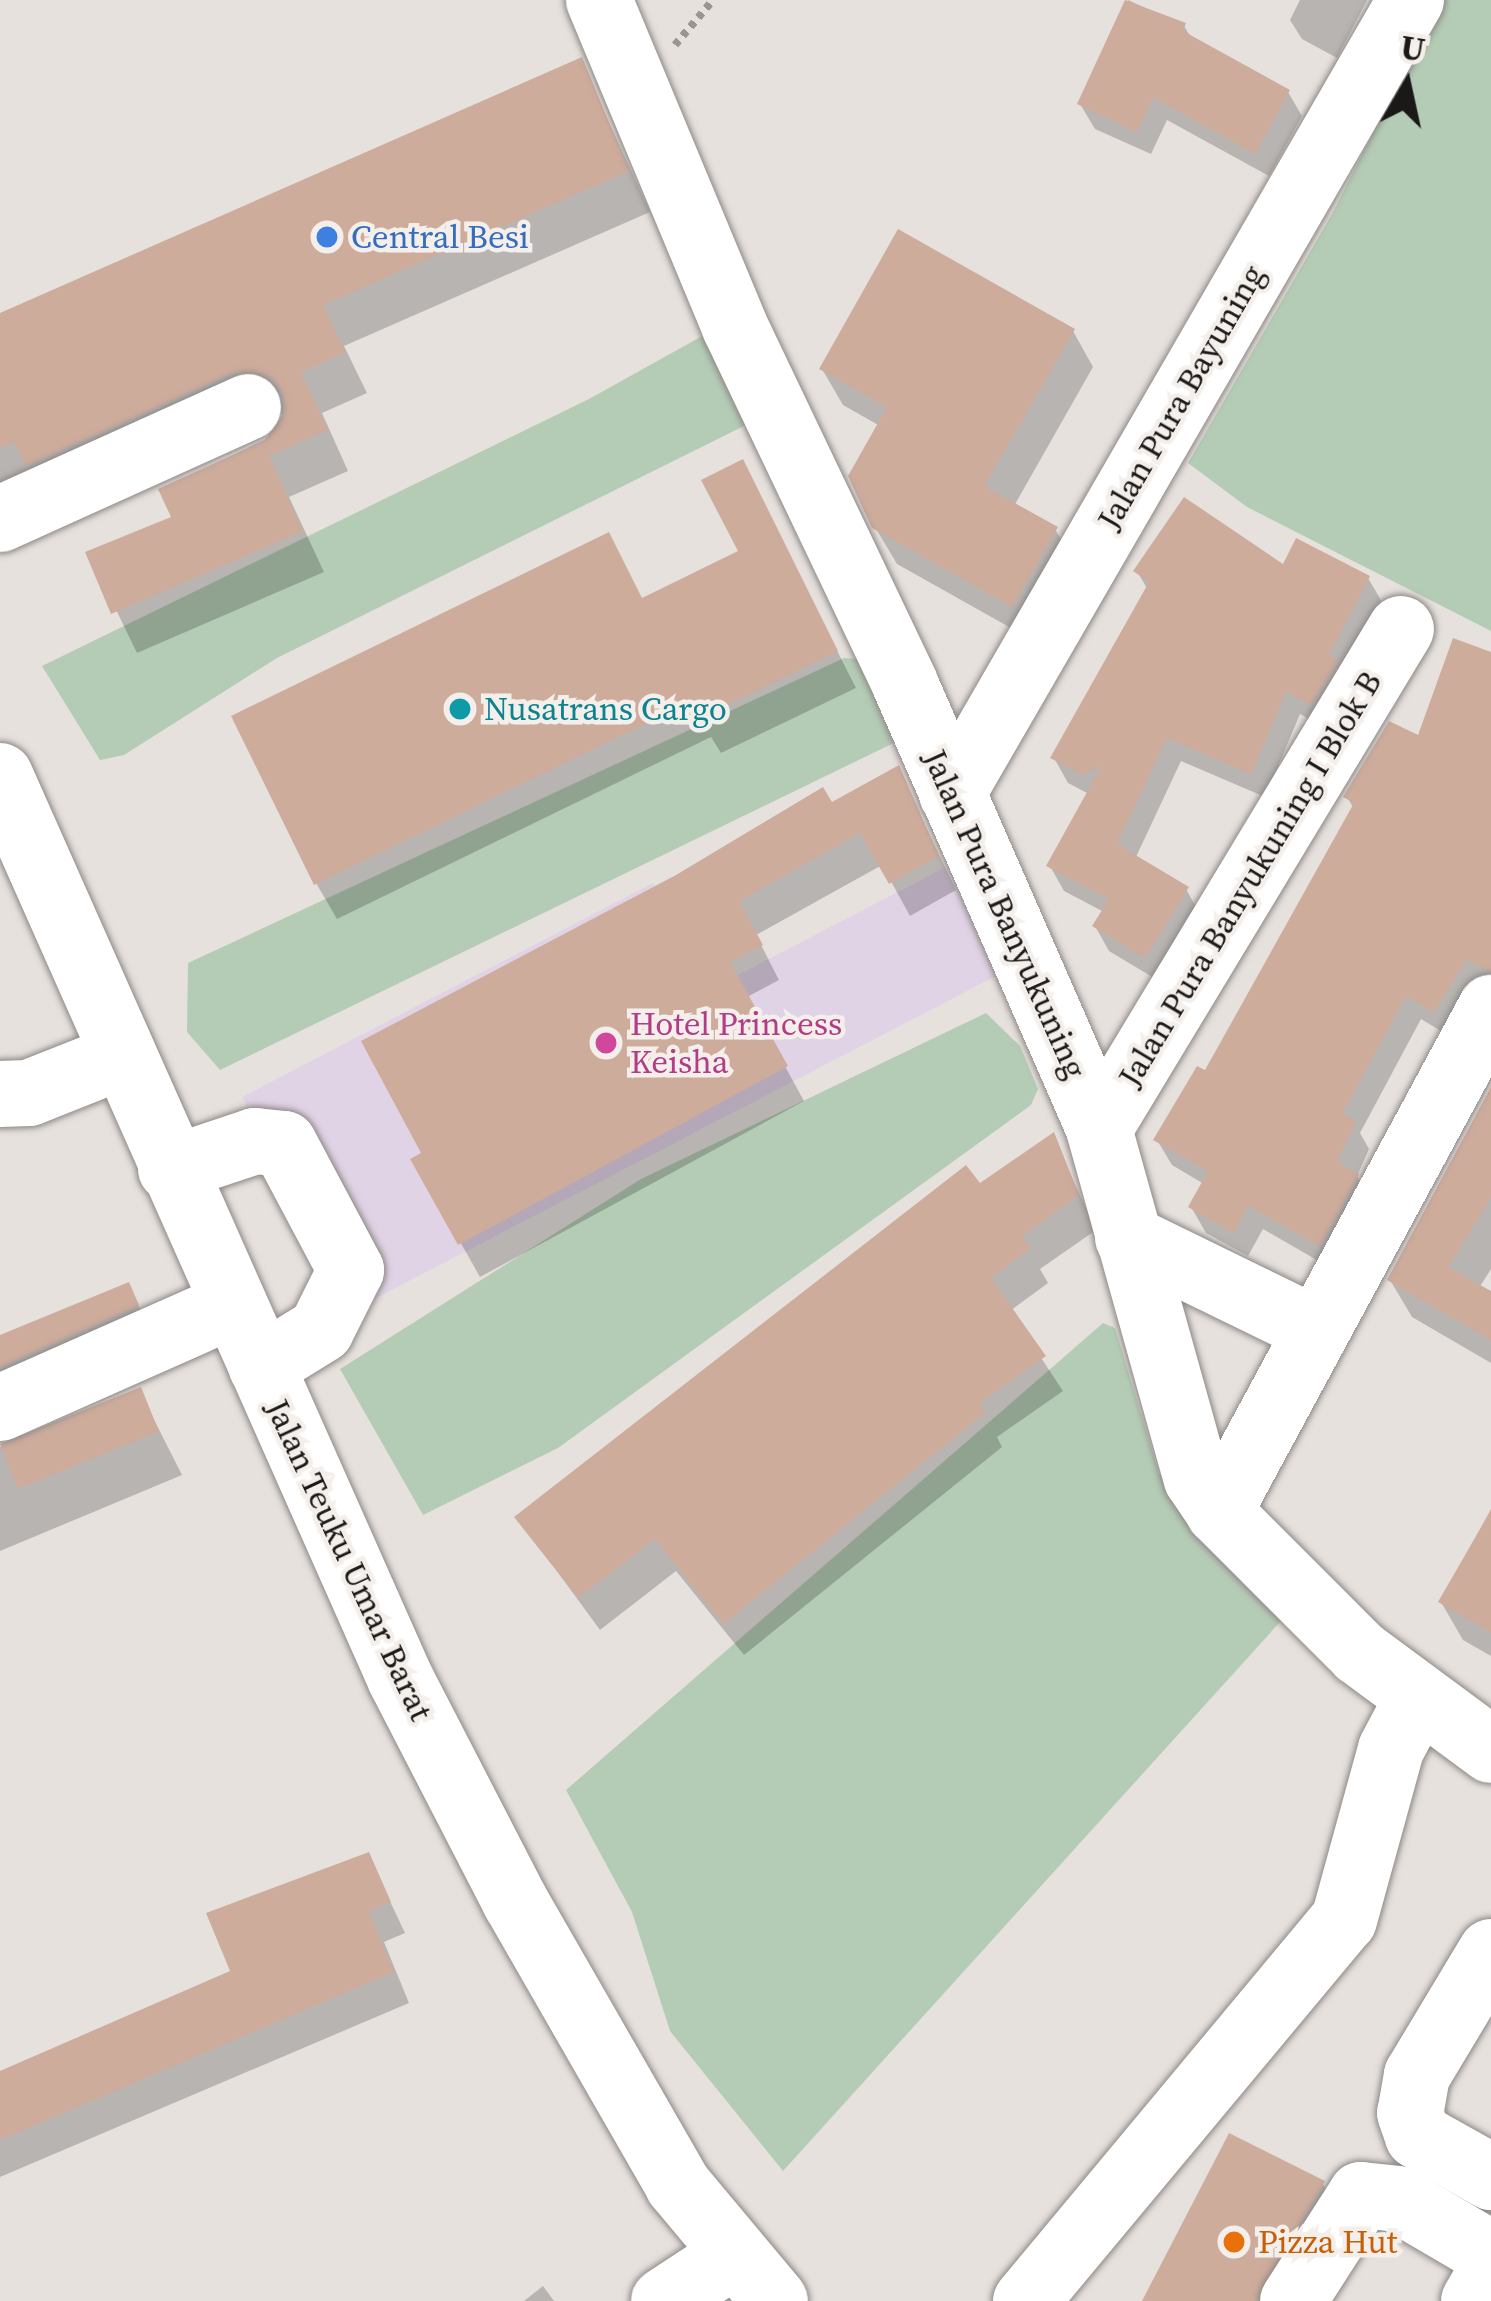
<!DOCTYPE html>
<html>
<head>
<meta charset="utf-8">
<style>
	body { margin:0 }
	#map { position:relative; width:1491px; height:2301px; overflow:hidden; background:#e7e1de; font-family:"Source Serif 4",serif }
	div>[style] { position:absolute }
	.commercial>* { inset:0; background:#e1d3e6 }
	.green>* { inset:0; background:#b4ccb6 }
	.shadow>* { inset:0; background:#0003 }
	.building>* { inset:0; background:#ceac9c; transform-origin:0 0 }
	.path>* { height:8px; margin-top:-4px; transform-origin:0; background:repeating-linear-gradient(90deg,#999592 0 6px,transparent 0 12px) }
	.roads { filter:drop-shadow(0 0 3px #8e8986) drop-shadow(0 0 3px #8e8986) }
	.minor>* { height:66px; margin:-33px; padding:0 33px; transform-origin:33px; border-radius:33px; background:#fff }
	.major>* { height:66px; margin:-33px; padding:0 33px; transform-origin:33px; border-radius:33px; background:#fff }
	.highway>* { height:66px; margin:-33px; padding:0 33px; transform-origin:33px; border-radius:33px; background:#fff }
	.dots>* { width:33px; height:33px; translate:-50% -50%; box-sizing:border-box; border:6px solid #f4efeb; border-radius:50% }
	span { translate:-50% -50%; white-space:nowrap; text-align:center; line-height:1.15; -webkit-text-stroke:9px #f4efeb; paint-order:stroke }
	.shop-label { font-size:33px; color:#366cbe }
	.left { translate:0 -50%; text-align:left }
	.street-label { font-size:33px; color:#1a1917 }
	.culture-label { font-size:33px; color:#0d838f }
	.hotel-label { font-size:33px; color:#b23c85 }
	.food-label { font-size:33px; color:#c56008 }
	.north { position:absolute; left:1347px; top:24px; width:120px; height:120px; -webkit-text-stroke:9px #f4efeb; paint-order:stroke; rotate:9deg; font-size:33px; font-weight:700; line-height:48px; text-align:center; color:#1a1917 }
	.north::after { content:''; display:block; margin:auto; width:42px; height:54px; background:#1a1917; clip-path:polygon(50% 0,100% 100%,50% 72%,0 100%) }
</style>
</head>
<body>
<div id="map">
	<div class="commercial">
		<div style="clip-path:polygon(967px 856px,1023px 962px,355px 1309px,242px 1097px,653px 883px,711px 989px)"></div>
	</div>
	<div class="green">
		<div style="clip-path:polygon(1440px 0,1491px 0,1491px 631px,1247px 507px,1188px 463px,1332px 214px)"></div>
		<div style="clip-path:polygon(704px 335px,758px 419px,277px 658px,124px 755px,100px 760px,42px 666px,589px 399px)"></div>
		<div style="clip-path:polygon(844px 658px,857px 659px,902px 739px,220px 1070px,187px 1032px,188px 963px)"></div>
		<div style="clip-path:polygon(986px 1013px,1020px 1046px,1038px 1089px,1031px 1105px,558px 1448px,423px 1515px,340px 1369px,641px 1179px)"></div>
		<div style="clip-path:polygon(1103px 1323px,1115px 1328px,1159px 1473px,1290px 1611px,783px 2171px,670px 2031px,632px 1912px,566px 1790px)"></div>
	</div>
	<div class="shadow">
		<div style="clip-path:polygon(1128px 0,1184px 26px,1192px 39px,1288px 92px,1302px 116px,1269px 176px,1167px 120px,1151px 154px,1095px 129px,1080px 104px)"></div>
		<div style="clip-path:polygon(1300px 0,1367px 0,1337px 58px,1302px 39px,1290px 20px)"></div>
		<div style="clip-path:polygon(581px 61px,650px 212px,344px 346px,367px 393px,322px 413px,348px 471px,289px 497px,324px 572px,137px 653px,89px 554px,175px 518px,162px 490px,280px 432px,282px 414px,258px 412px,0 498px,0 317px)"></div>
		<div style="clip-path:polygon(1073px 331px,1093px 367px,1014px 506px,1055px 529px,1076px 565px,1034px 641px,897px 564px,875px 527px,880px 426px,843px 405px,822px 369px)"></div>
		<div style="clip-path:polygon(742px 463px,856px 688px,721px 753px,711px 737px,337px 919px,316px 883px,643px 601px,742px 553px)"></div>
		<div style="clip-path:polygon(1284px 568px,1368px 578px,1382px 602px,1326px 728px,1300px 714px,1265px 797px,1181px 761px,1135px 859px,1186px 889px,1200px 914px,1159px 981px,1109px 951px,1095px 926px,1104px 912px,1064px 891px,1050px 866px,1089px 794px,1068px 783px,1054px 758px,1148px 590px,1137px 571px)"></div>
		<div style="clip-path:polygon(1491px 655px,1491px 979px,1449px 1036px,1421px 1019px,1360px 1133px,1369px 1149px,1357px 1176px,1372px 1201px,1334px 1270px,1263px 1229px,1248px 1256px,1206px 1233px,1191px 1207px,1204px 1184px,1172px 1165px,1157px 1140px,1206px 1074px,1354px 809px,1347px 797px,1420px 740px)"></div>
		<div style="clip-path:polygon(898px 769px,956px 890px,910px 916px,882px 865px,756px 935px,779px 980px,747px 997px,804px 1101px,480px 1277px,414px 1160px,831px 806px)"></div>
		<div style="clip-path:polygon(1491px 1093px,1491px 1269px,1479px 1288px,1491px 1294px,1491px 1363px,1412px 1317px,1390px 1280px)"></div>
		<div style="clip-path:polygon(1053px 1136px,1096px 1230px,1040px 1269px,1048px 1283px,1010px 1311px,1063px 1391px,997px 1437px,1002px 1447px,744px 1655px,676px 1571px,600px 1630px,518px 1518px)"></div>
		<div style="clip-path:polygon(127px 1286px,141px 1310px,0 1400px,0 1338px)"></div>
		<div style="clip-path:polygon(139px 1390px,182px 1475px,0 1551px,0 1447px)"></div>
		<div style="clip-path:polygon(1491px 1509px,1491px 1656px,1463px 1640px,1441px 1602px)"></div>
		<div style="clip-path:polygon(368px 1855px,405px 1933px,384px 1942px,409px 2003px,0 2177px,0 2074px,234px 1972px)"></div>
		<div style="clip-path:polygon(1323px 2184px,1344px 2220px,1292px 2301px,1145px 2301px)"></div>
		<div style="clip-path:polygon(543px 2286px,554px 2301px,524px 2301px)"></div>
	</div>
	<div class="building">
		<div style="clip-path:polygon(1125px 0,1186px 23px,1183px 31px,1290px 90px,1255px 154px,1153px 97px,1137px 132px,1077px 104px)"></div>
		<div style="clip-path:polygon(582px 57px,629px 171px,323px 305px,346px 352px,301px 372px,328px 430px,269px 456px,303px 531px,111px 614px,85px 552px,171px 517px,158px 489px,264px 441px,285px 412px,283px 393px,269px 376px,234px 372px,26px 466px,14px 442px,0 448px,0 313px)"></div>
		<div style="clip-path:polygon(898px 229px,1075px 329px,984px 486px,1058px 527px,1012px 607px,872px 528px,848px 476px,887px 407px,819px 369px)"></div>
		<div style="clip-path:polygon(743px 459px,838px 651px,698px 719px,690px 702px,314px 885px,231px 716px,609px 532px,642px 598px,738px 551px,701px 480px)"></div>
		<div style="clip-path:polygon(1184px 497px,1283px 564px,1296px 538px,1370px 576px,1329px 655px,1338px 660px,1311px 705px,1286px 692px,1251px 774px,1167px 738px,1117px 844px,1189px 887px,1145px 958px,1092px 926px,1109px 899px,1046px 866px,1102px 765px,1083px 775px,1050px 758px,1149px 582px,1133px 571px)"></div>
		<div style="clip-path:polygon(1453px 638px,1491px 652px,1491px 971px,1466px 960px,1434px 1013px,1406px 996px,1342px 1114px,1356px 1121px,1337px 1162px,1359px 1174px,1320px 1246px,1248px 1206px,1234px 1233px,1188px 1207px,1208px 1171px,1153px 1140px,1197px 1066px,1205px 1070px,1354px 803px,1343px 797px,1389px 721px,1418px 735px)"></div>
		<div style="clip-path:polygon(899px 765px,939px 856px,889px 884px,860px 833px,739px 901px,763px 945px,730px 962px,788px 1066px,458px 1245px,410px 1159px,421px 1153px,361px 1041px,676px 875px,823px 787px,832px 802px)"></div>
		<div style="clip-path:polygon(1491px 1087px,1491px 1198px,1448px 1267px,1491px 1291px,1491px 1340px,1387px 1280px)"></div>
		<div style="clip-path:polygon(1054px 1132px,1079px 1195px,1022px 1236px,1031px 1248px,991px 1278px,1046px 1356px,979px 1403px,986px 1412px,723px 1624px,655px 1539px,578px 1598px,514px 1517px,966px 1165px,980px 1183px)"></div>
		<div style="clip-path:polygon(129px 1282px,139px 1305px,0 1367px,0 1335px)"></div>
		<div style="left:141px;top:1387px;width:48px;height:152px;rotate:68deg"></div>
		<div style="clip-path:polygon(1491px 1510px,1491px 1632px,1438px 1602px)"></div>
		<div style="clip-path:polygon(369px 1852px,391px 1902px,369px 1911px,394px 1972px,0 2140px,0 2071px,230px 1971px,206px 1913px)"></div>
		<div style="clip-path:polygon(1229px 2133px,1325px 2181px,1256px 2301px,1142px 2301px)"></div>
	</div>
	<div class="path">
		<div style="left:675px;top:45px;width:59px;rotate:-49.8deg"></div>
	</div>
	<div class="roads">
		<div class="minor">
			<div style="left:599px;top:0;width:354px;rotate:67.4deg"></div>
			<div style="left:735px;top:327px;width:395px;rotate:64.5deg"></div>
			<div style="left:905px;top:684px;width:485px;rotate:66.4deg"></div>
			<div style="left:1099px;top:1129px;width:363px;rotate:74.4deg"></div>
			<div style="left:1197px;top:1479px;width:40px;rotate:56deg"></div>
			<div style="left:1219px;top:1512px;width:199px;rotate:45deg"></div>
			<div style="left:1360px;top:1653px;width:163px;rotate:36.5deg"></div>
			<div style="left:0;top:519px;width:272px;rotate:-24.3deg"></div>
			<div style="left:952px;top:794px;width:917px;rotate:-59.97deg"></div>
			<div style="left:0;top:1094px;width:29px;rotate:-2deg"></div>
			<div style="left:29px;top:1093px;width:98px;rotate:-21.6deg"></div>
			<div style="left:1099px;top:1129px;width:584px;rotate:-58.87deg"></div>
			<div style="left:171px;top:1169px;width:89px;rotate:-18.4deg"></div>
			<div style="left:255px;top:1141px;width:29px;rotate:6deg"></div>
			<div style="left:284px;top:1144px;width:143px;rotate:62deg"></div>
			<div style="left:351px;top:1270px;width:67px;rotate:116.6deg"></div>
			<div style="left:321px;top:1330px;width:70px;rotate:148.3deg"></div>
			<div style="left:1128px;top:1238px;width:210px;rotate:26deg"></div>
			<div style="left:0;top:1408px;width:254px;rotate:-23.9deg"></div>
			<div style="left:1219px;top:1512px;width:573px;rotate:-61.65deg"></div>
			<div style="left:1491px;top:1952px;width:144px;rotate:121deg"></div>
			<div style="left:1417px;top:2075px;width:39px;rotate:100deg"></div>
			<div style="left:1410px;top:2113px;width:24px;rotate:71deg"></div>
			<div style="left:1418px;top:2136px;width:84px;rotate:29.3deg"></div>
			<div style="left:664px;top:2301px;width:84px;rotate:-33.3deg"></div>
			<div style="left:1026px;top:2301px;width:496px;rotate:-50.2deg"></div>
			<div style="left:1344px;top:1920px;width:177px;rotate:-74.6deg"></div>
			<div style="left:1391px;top:1749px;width:55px;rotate:-62deg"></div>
			<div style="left:1293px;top:2301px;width:126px;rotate:-57.3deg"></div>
			<div style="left:1361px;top:2195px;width:36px;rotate:6deg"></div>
			<div style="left:1397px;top:2199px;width:109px;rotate:30.3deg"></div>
		</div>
		<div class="major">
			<div style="left:0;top:776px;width:989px;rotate:66.08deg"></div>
			<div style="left:401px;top:1680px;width:249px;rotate:62.7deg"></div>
			<div style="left:515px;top:1901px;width:327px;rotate:60.1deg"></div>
			<div style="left:678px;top:2185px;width:151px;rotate:50.1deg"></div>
		</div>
		<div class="highway">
			<div style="left:1474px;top:2301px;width:34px;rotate:-60deg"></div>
		</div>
	</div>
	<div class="dots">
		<div style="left:327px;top:237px;background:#3f7fe0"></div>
		<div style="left:460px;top:709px;background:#0f9aa8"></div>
		<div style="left:606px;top:1043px;background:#d1479c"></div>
		<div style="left:1234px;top:2242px;background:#e8710a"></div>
	</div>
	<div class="shop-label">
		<span class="left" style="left:351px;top:237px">Central Besi</span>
	</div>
	<div class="street-label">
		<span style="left:1181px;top:397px;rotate:-60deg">Jalan Pura Bayuning</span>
		<span style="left:1250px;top:879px;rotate:-59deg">Jalan Pura Banyukuning I Blok B</span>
		<span style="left:1005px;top:914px;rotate:66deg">Jalan Pura Banyukuning</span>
		<span style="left:349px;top:1560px;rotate:65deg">Jalan Teuku Umar Barat</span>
	</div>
	<div class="culture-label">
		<span class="left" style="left:484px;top:709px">Nusatrans Cargo</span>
	</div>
	<div class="hotel-label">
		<span class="left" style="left:630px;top:1043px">Hotel Princess<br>Keisha</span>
	</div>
	<div class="food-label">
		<span class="left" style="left:1258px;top:2242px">Pizza Hut</span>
	</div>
	<div class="north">U</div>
</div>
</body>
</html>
